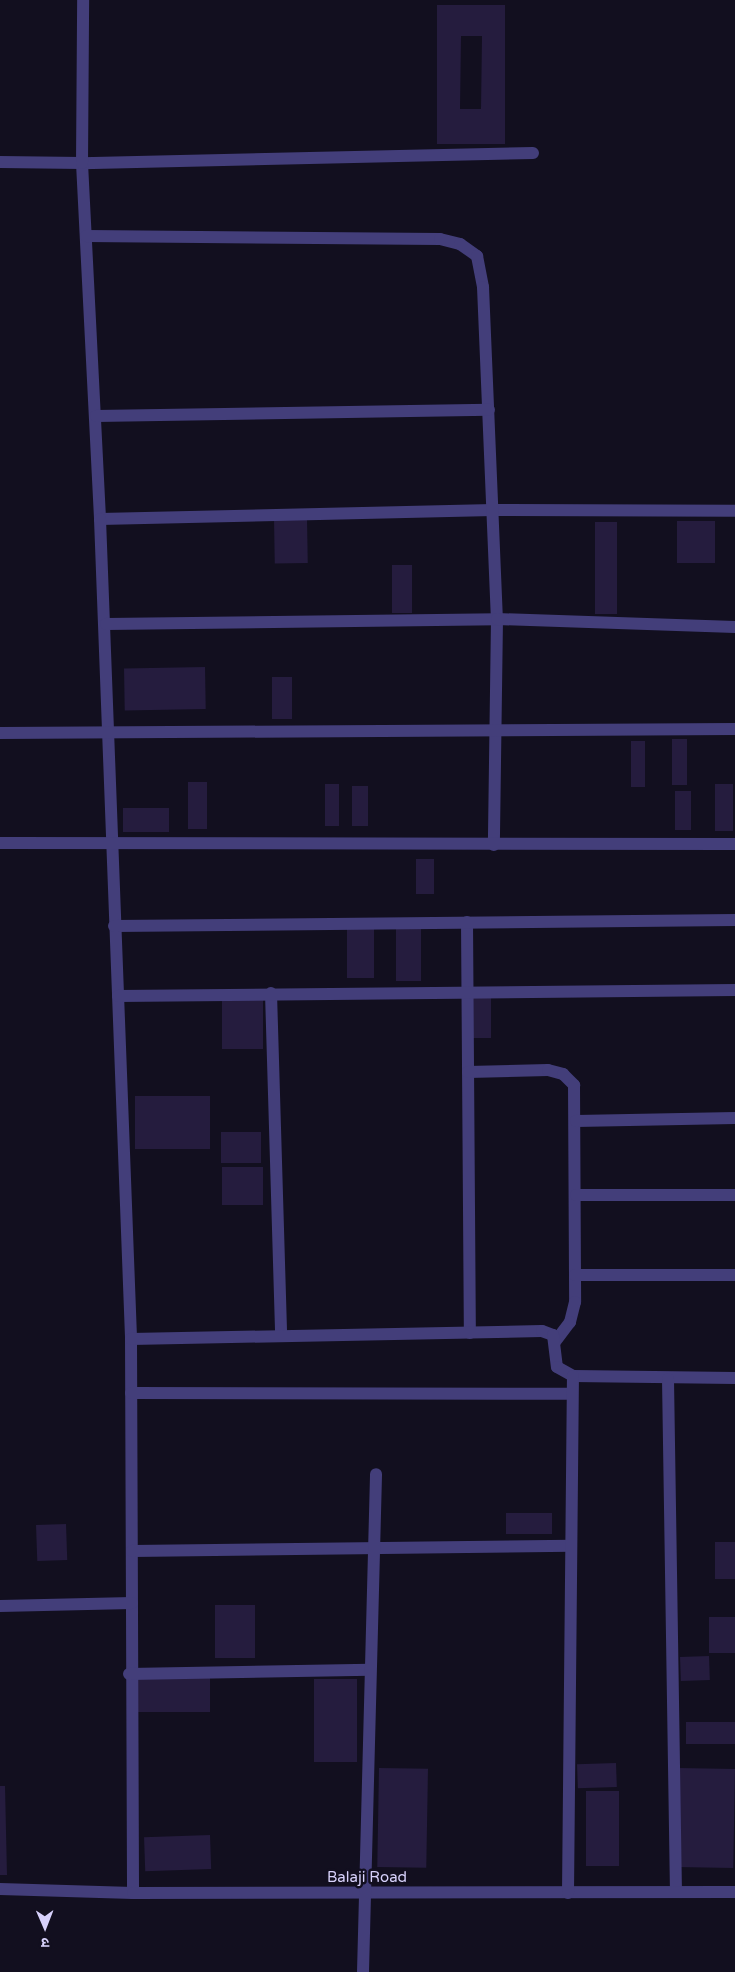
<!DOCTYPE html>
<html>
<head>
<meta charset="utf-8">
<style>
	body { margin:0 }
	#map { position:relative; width:735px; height:1972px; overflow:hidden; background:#120f1f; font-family:"Varela Round","Noto Sans Devanagari",sans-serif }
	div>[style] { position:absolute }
	.building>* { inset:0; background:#251c3e; transform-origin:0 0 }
	.minor>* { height:12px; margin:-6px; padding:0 6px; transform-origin:6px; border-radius:6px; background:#433e7a }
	span { translate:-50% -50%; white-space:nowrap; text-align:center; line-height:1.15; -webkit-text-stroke:5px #120f1f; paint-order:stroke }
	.street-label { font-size:15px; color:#d7d1fb }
	.north { position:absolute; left:20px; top:1902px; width:50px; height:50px; -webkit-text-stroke:4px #120f1f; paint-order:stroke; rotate:179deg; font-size:14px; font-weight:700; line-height:20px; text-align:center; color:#d7d1fb }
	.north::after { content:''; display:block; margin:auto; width:18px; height:22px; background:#d7d1fb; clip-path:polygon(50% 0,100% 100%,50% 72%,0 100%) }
</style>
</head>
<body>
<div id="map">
	<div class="building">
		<div style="clip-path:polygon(evenodd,437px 5px,505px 5px,505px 144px,437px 144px,437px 5px,461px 36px,482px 36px,481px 109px,460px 109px,461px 36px)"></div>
		<div style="left:307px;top:519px;width:44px;height:33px;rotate:89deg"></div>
		<div style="left:677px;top:521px;width:38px;height:42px"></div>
		<div style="left:595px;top:522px;width:22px;height:92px"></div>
		<div style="left:392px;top:565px;width:20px;height:48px"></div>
		<div style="left:205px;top:667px;width:42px;height:81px;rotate:89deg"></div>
		<div style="left:292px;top:677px;width:42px;height:20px;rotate:90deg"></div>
		<div style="left:672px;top:739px;width:15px;height:46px"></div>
		<div style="left:631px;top:741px;width:14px;height:46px"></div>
		<div style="left:188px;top:782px;width:19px;height:47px"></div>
		<div style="left:325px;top:784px;width:14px;height:42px"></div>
		<div style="left:715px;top:784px;width:18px;height:47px"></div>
		<div style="left:368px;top:786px;width:40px;height:16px;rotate:90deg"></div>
		<div style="left:675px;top:791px;width:16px;height:39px"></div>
		<div style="left:123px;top:808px;width:46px;height:24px"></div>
		<div style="left:416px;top:859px;width:18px;height:35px"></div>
		<div style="left:347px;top:924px;width:27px;height:54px"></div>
		<div style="left:396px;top:926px;width:25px;height:55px"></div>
		<div style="left:222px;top:998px;width:41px;height:51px"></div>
		<div style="left:468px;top:998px;width:23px;height:40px"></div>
		<div style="left:135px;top:1096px;width:75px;height:53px"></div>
		<div style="left:221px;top:1132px;width:40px;height:31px"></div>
		<div style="left:263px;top:1167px;width:38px;height:41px;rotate:90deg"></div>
		<div style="left:506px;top:1513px;width:46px;height:21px"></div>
		<div style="left:66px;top:1524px;width:36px;height:30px;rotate:88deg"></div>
		<div style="left:715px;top:1542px;width:20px;height:37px"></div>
		<div style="left:215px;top:1605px;width:40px;height:53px"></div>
		<div style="left:735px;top:1617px;width:36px;height:26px;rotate:90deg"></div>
		<div style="left:709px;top:1656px;width:24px;height:29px;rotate:88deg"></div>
		<div style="left:210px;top:1673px;width:39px;height:72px;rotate:90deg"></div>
		<div style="left:314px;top:1679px;width:43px;height:83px"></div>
		<div style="left:686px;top:1722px;width:49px;height:22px"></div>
		<div style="left:616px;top:1763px;width:24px;height:39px;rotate:88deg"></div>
		<div style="left:379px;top:1768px;width:49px;height:99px;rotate:1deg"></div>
		<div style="left:678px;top:1768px;width:57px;height:99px;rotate:1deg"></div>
		<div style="clip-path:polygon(0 1786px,5px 1786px,7px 1875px,0 1875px)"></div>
		<div style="left:586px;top:1791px;width:33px;height:75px"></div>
		<div style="left:210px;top:1835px;width:34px;height:66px;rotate:88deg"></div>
	</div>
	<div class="minor">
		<div style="left:533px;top:153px;width:451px;rotate:178.7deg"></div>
		<div style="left:82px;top:163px;width:356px;rotate:87.1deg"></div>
		<div style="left:100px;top:519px;width:393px;rotate:-1.3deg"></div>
		<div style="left:493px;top:510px;width:242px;rotate:0.2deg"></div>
		<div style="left:0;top:162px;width:82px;rotate:0.7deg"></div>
		<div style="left:82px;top:163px;width:163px;rotate:-89.6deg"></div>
		<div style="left:86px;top:236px;width:354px;rotate:0.5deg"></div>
		<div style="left:440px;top:239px;width:21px;rotate:14deg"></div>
		<div style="left:460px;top:244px;width:21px;rotate:35deg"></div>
		<div style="left:477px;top:256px;width:32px;rotate:79deg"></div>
		<div style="left:483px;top:287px;width:332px;rotate:87.6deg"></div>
		<div style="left:497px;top:619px;width:226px;rotate:90.8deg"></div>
		<div style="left:96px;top:416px;width:393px;rotate:-0.9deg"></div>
		<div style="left:100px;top:519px;width:821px;rotate:87.83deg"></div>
		<div style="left:131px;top:1339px;width:554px;rotate:89.79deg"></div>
		<div style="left:106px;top:624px;width:391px;rotate:-0.7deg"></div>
		<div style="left:497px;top:619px;width:238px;rotate:1.9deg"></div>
		<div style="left:0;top:733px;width:735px;rotate:-0.31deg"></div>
		<div style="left:0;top:843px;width:735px;rotate:0.08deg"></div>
		<div style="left:467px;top:922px;width:411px;rotate:89.6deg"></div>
		<div style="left:114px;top:926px;width:621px;rotate:-0.55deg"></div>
		<div style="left:271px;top:993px;width:343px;rotate:88.3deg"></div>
		<div style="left:118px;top:996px;width:617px;rotate:-0.56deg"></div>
		<div style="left:468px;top:1072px;width:80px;rotate:-1.4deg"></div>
		<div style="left:548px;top:1070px;width:16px;rotate:15deg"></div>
		<div style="left:563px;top:1074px;width:16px;rotate:45deg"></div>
		<div style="left:574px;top:1085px;width:217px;rotate:89.7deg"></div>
		<div style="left:575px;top:1302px;width:21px;rotate:104deg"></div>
		<div style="left:570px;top:1322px;width:25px;rotate:127deg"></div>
		<div style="left:576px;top:1121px;width:159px;rotate:-1.1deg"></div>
		<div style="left:576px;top:1195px;width:159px"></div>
		<div style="left:575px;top:1275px;width:160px"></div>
		<div style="left:131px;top:1339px;width:411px;rotate:-1.1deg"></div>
		<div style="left:542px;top:1331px;width:12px;rotate:20deg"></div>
		<div style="left:553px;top:1335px;width:32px;rotate:83deg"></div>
		<div style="left:557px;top:1367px;width:18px;rotate:29deg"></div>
		<div style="left:573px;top:1376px;width:162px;rotate:0.7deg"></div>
		<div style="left:668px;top:1379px;width:513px;rotate:89.11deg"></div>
		<div style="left:131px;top:1393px;width:441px;rotate:0.1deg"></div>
		<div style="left:132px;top:1551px;width:439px;rotate:-0.7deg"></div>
		<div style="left:0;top:1606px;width:132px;rotate:-1.3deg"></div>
		<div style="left:129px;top:1674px;width:241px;rotate:-1deg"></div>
		<div style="left:0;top:1889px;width:133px;rotate:1.7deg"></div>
		<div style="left:133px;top:1893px;width:602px;rotate:-0.1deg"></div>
		<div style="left:568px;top:1893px;width:517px;rotate:-89.45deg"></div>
		<div style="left:363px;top:1972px;width:498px;rotate:-88.5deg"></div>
	</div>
	<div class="street-label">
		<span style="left:367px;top:1878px">Balaji Road</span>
	</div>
	<div class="north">उ</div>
</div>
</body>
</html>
